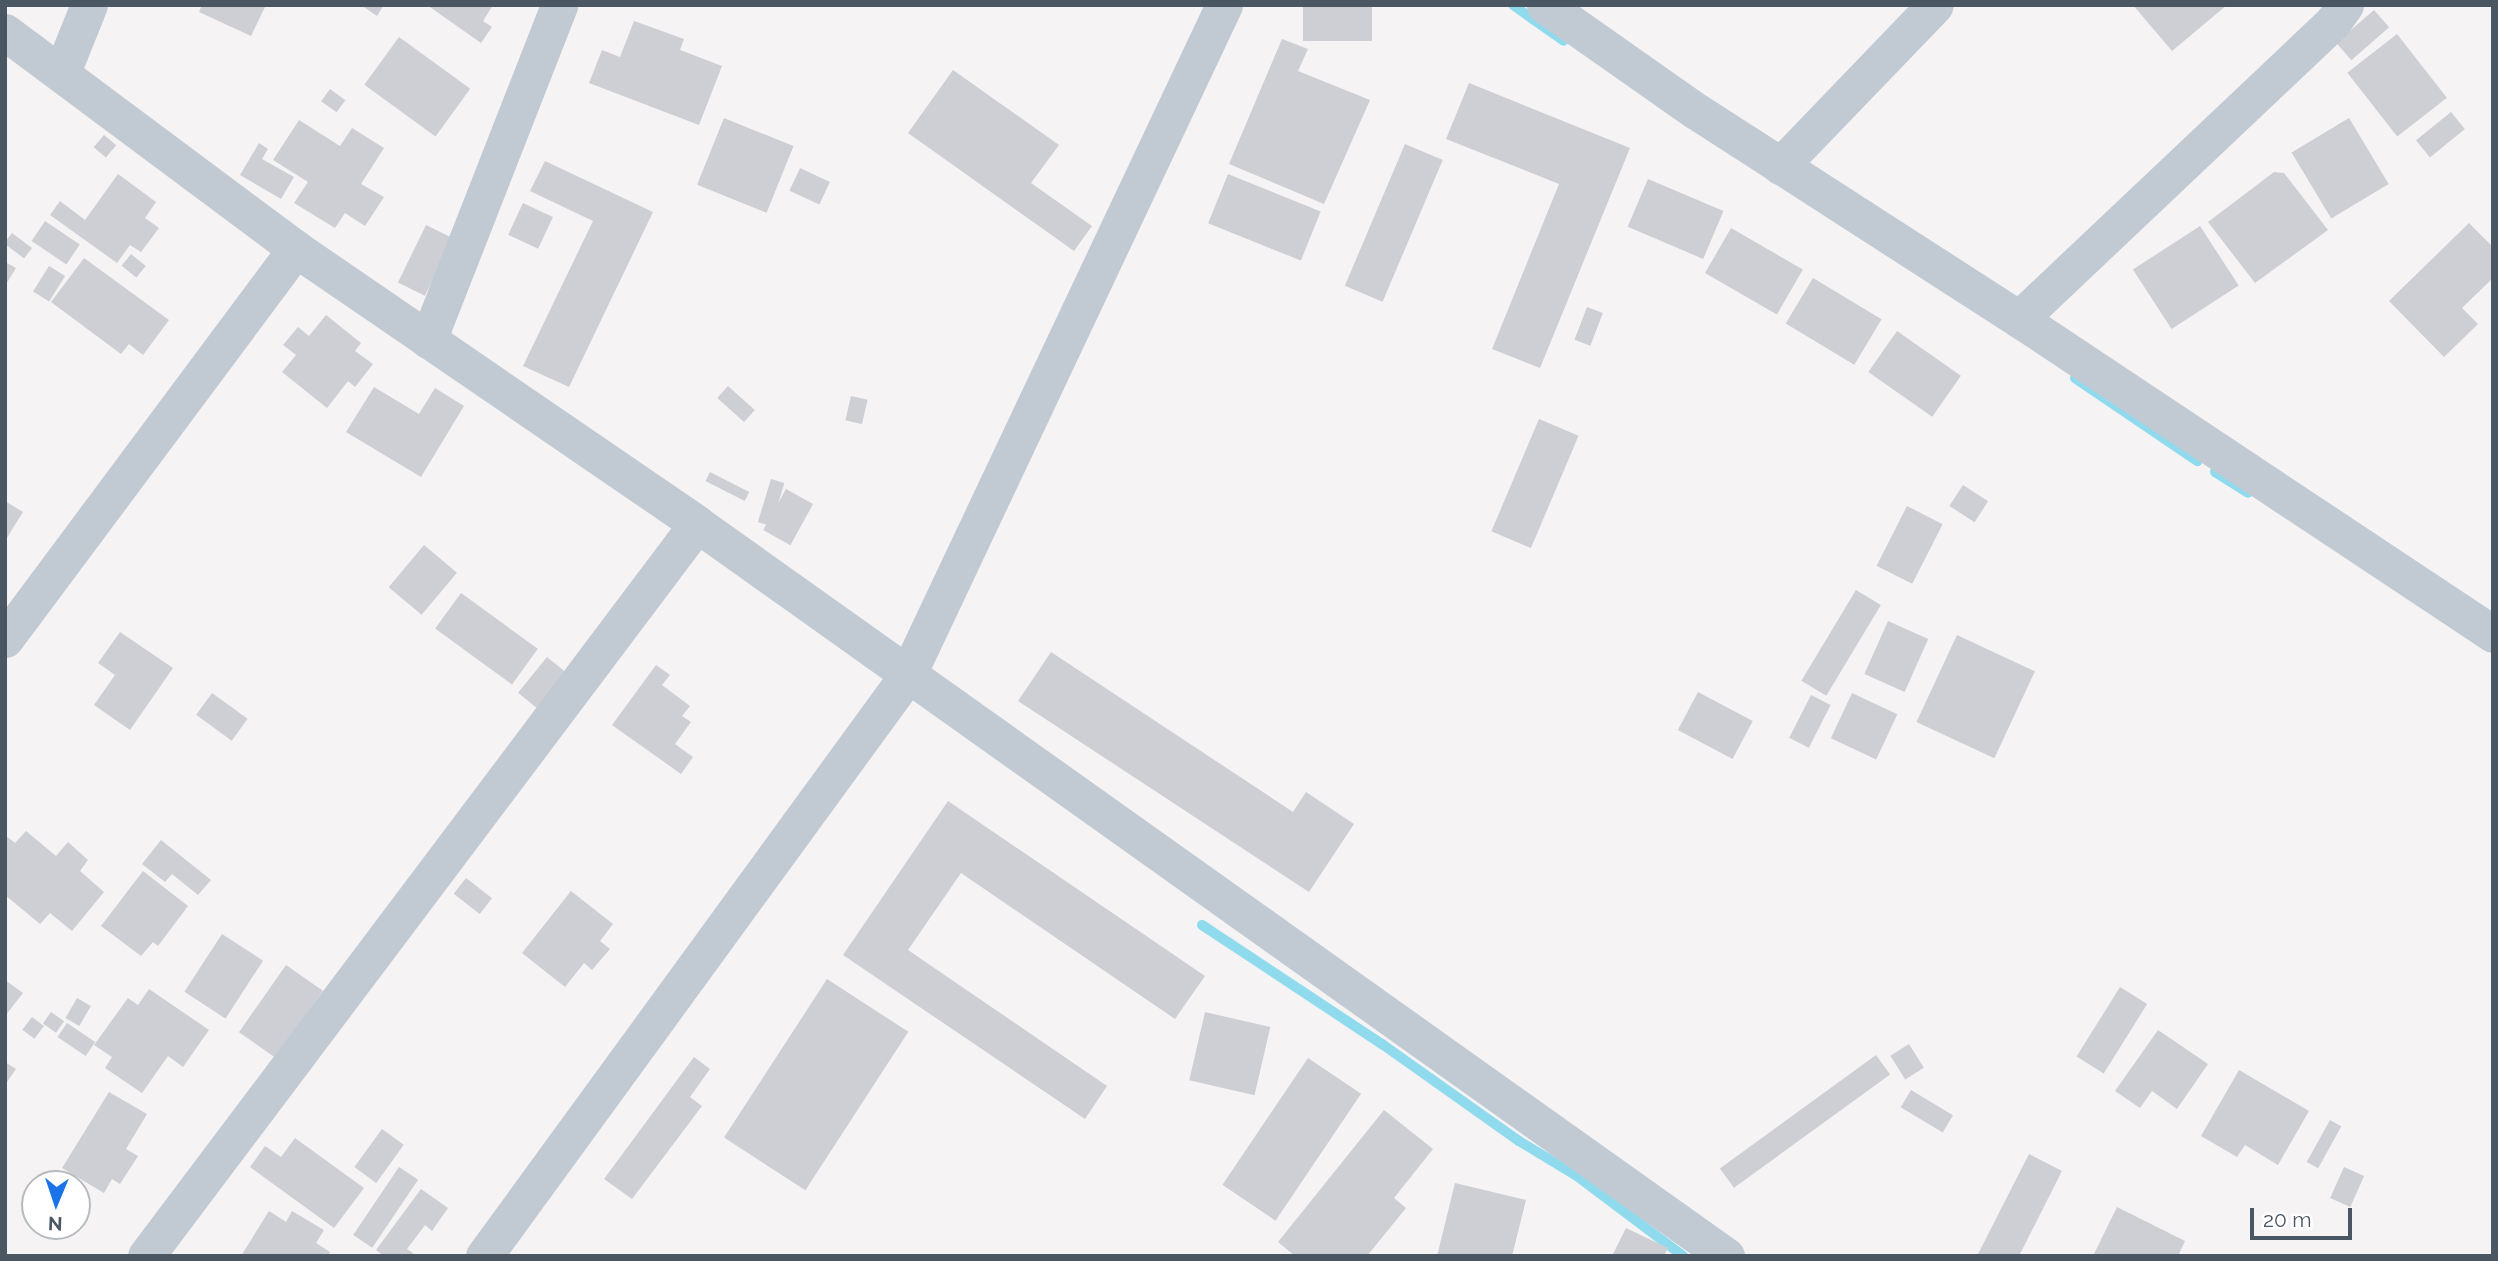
<!DOCTYPE html>
<html>
<head>
<meta charset="utf-8">
<style>
	body { margin:0 }
	#map { position:relative; width:2498px; height:1261px; overflow:hidden; background:#f5f3f3; font-family:Raleway,sans-serif }
	div>[style] { position:absolute }
	.stream>* { height:10px; margin:-5px; padding:0 5px; transform-origin:5px; border-radius:5px; background:#90daee }
	.building>* { inset:0; background:#cdcfd5; transform-origin:0 0 }
	.street>* { height:37px; margin:-18.5px; padding:0 18.5px; transform-origin:18.5px; border-radius:18.5px; background:#c1cad2 }
	span { translate:-50% -50%; white-space:nowrap; text-align:center; line-height:1.15; -webkit-text-stroke:5px #fff; paint-order:stroke }
	.frame { position:absolute; inset:0; border:7px solid #4a5661; pointer-events:none }
	.north { position:absolute; left:21px; top:1170px; width:70px; height:70px; box-sizing:border-box; background:#fff; border:2px solid #b7bbc0; border-radius:50%; rotate:182deg; font-size:19px; font-weight:700; line-height:28px; text-align:center; color:#4a5661 }
	.north::after { content:''; display:block; margin:auto; width:24px; height:32px; background:#1a73e8; clip-path:polygon(50% 0,100% 100%,50% 72%,0 100%) }
	.scale { position:absolute; left:2250px; top:1208px; width:102px; height:32px; box-sizing:border-box; border:4px solid #4a5661; border-top:0; padding-left:9px; font-size:21px; line-height:24px; white-space:nowrap; color:#4a5661; -webkit-text-stroke:5px #fff; paint-order:stroke }
</style>
</head>
<body>
<div id="map">
	<div class="stream">
		<div style="left:1513px;top:5px;width:62px;rotate:35.2deg"></div>
		<div style="left:2075px;top:378px;width:148px;rotate:34.2deg"></div>
		<div style="left:2215px;top:472px;width:39px;rotate:32deg"></div>
		<div style="left:1202px;top:925px;width:216px;rotate:33.5deg"></div>
		<div style="left:1382px;top:1044px;width:168px;rotate:35.3deg"></div>
		<div style="left:1519px;top:1141px;width:68px;rotate:31.1deg"></div>
		<div style="left:1577px;top:1176px;width:133px;rotate:37deg"></div>
	</div>
	<div class="building">
		<div style="clip-path:polygon(202px 5px,266px 5px,251px 36px,199px 12px)"></div>
		<div style="clip-path:polygon(361px 5px,384px 5px,377px 16px)"></div>
		<div style="clip-path:polygon(427px 5px,493px 5px,483px 21px,492px 27px,481px 43px)"></div>
		<div style="left:1303px;top:5px;width:69px;height:36px"></div>
		<div style="clip-path:polygon(2133px 5px,2227px 5px,2172px 51px)"></div>
		<div style="left:2374px;top:10px;width:23px;height:50px;rotate:49deg"></div>
		<div style="clip-path:polygon(634px 21px,684px 39px,680px 50px,722px 66px,699px 125px,589px 83px,602px 50px,620px 57px)"></div>
		<div style="left:2397px;top:34px;width:81px;height:63px;rotate:52deg"></div>
		<div style="left:399px;top:37px;width:88px;height:59px;rotate:36deg"></div>
		<div style="clip-path:polygon(1282px 39px,1308px 49px,1298px 71px,1370px 100px,1324px 204px,1229px 164px)"></div>
		<div style="clip-path:polygon(953px 70px,1059px 145px,1031px 183px,1092px 226px,1074px 251px,908px 133px)"></div>
		<div style="clip-path:polygon(1469px 83px,1630px 148px,1540px 368px,1492px 349px,1559px 184px,1446px 139px)"></div>
		<div style="left:330px;top:89px;width:19px;height:15px;rotate:36deg"></div>
		<div style="left:2451px;top:112px;width:22px;height:45px;rotate:51deg"></div>
		<div style="left:724px;top:118px;width:75px;height:72px;rotate:22deg"></div>
		<div style="left:2349px;top:118px;width:77px;height:67px;rotate:59deg"></div>
		<div style="clip-path:polygon(299px 120px,340px 146px,352px 128px,384px 148px,361px 184px,384px 197px,365px 226px,345px 213px,335px 228px,294px 203px,308px 182px,273px 160px)"></div>
		<div style="left:104px;top:135px;width:16px;height:16px;rotate:40deg"></div>
		<div style="clip-path:polygon(259px 143px,268px 149px,262px 159px,294px 177px,281px 199px,240px 175px)"></div>
		<div style="left:1405px;top:144px;width:41px;height:154px;rotate:23deg"></div>
		<div style="clip-path:polygon(545px 161px,653px 212px,569px 387px,523px 366px,593px 221px,530px 191px)"></div>
		<div style="left:800px;top:168px;width:33px;height:25px;rotate:25deg"></div>
		<div style="clip-path:polygon(2274px 172px,2284px 173px,2328px 230px,2255px 283px,2208px 222px)"></div>
		<div style="clip-path:polygon(118px 174px,156px 202px,145px 218px,159px 228px,141px 252px,130px 245px,117px 263px,50px 215px,60px 201px,85px 220px)"></div>
		<div style="left:1228px;top:174px;width:100px;height:53px;rotate:22deg"></div>
		<div style="left:1648px;top:179px;width:82px;height:52px;rotate:23deg"></div>
		<div style="left:523px;top:203px;width:33px;height:35px;rotate:25deg"></div>
		<div style="left:45px;top:221px;width:42px;height:24px;rotate:34deg"></div>
		<div style="clip-path:polygon(2469px 223px,2493px 247px,2493px 278px,2462px 308px,2478px 324px,2444px 357px,2389px 301px)"></div>
		<div style="left:426px;top:225px;width:30px;height:64px;rotate:26deg"></div>
		<div style="left:2200px;top:226px;width:71px;height:80px;rotate:57deg"></div>
		<div style="left:1731px;top:228px;width:83px;height:52px;rotate:30deg"></div>
		<div style="left:12px;top:233px;width:25px;height:13px;rotate:37deg"></div>
		<div style="left:131px;top:254px;width:19px;height:15px;rotate:39deg"></div>
		<div style="clip-path:polygon(84px 258px,169px 320px,143px 355px,129px 344px,121px 354px,51px 302px)"></div>
		<div style="clip-path:polygon(5px 262px,16px 268px,5px 286px)"></div>
		<div style="left:49px;top:266px;width:19px;height:30px;rotate:32deg"></div>
		<div style="left:1813px;top:278px;width:80px;height:53px;rotate:31deg"></div>
		<div style="left:1587px;top:307px;width:17px;height:35px;rotate:21deg"></div>
		<div style="clip-path:polygon(326px 315px,361px 343px,355px 351px,373px 364px,355px 387px,348px 381px,327px 408px,282px 372px,296px 355px,283px 345px,298px 327px,309px 336px)"></div>
		<div style="left:1897px;top:331px;width:78px;height:50px;rotate:35deg"></div>
		<div style="left:728px;top:386px;width:36px;height:16px;rotate:42deg"></div>
		<div style="clip-path:polygon(374px 387px,419px 414px,435px 388px,464px 406px,421px 477px,346px 432px)"></div>
		<div style="left:851px;top:396px;width:17px;height:25px;rotate:13deg"></div>
		<div style="left:1539px;top:419px;width:43px;height:122px;rotate:23deg"></div>
		<div style="left:710px;top:472px;width:44px;height:10px;rotate:27deg"></div>
		<div style="left:771px;top:479px;width:14px;height:45px;rotate:17deg"></div>
		<div style="left:1963px;top:485px;width:30px;height:25px;rotate:33deg"></div>
		<div style="left:786px;top:489px;width:31px;height:47px;rotate:29deg"></div>
		<div style="clip-path:polygon(5px 501px,23px 512px,5px 541px)"></div>
		<div style="left:1907px;top:506px;width:40px;height:67px;rotate:27deg"></div>
		<div style="left:424px;top:545px;width:43px;height:55px;rotate:40deg"></div>
		<div style="left:1856px;top:590px;width:29px;height:106px;rotate:31deg"></div>
		<div style="left:461px;top:593px;width:95px;height:44px;rotate:36deg"></div>
		<div style="left:1888px;top:621px;width:44px;height:58px;rotate:24deg"></div>
		<div style="clip-path:polygon(120px 632px,173px 668px,130px 730px,94px 705px,115px 675px,98px 663px)"></div>
		<div style="left:1957px;top:635px;width:86px;height:96px;rotate:25deg"></div>
		<div style="clip-path:polygon(1051px 652px,1293px 812px,1306px 792px,1354px 824px,1309px 892px,1018px 701px)"></div>
		<div style="left:547px;top:657px;width:27px;height:46px;rotate:39deg"></div>
		<div style="clip-path:polygon(656px 665px,670px 675px,662px 685px,690px 706px,682px 716px,691px 722px,675px 744px,693px 757px,681px 774px,612px 725px)"></div>
		<div style="left:1698px;top:692px;width:62px;height:43px;rotate:28deg"></div>
		<div style="left:212px;top:693px;width:44px;height:27px;rotate:36deg"></div>
		<div style="left:1852px;top:693px;width:50px;height:50px;rotate:25deg"></div>
		<div style="left:1811px;top:695px;width:22px;height:48px;rotate:27deg"></div>
		<div style="clip-path:polygon(948px 801px,1205px 976px,1175px 1019px,961px 873px,908px 950px,1107px 1086px,1085px 1119px,843px 955px)"></div>
		<div style="clip-path:polygon(26px 831px,56px 856px,68px 842px,88px 860px,80px 871px,104px 892px,72px 931px,50px 913px,40px 924px,5px 895px,5px 835px,15px 843px)"></div>
		<div style="clip-path:polygon(161px 840px,211px 880px,198px 895px,172px 874px,165px 882px,142px 864px)"></div>
		<div style="clip-path:polygon(143px 871px,188px 906px,158px 946px,153px 942px,141px 956px,101px 926px)"></div>
		<div style="left:466px;top:878px;width:33px;height:20px;rotate:38deg"></div>
		<div style="clip-path:polygon(571px 891px,613px 924px,600px 941px,610px 949px,592px 970px,584px 963px,565px 987px,522px 953px)"></div>
		<div style="left:222px;top:934px;width:49px;height:69px;rotate:33deg"></div>
		<div style="left:286px;top:965px;width:45px;height:82px;rotate:35deg"></div>
		<div style="left:827px;top:979px;width:97px;height:189px;rotate:33deg"></div>
		<div style="clip-path:polygon(5px 980px,23px 993px,5px 1016px)"></div>
		<div style="left:2120px;top:987px;width:32px;height:82px;rotate:32deg"></div>
		<div style="clip-path:polygon(149px 989px,209px 1030px,183px 1067px,168px 1056px,142px 1093px,105px 1068px,112px 1057px,94px 1045px,128px 998px,138px 1005px)"></div>
		<div style="left:77px;top:998px;width:16px;height:23px;rotate:30deg"></div>
		<div style="left:51px;top:1012px;width:16px;height:14px;rotate:35deg"></div>
		<div style="left:1205px;top:1012px;width:67px;height:70px;rotate:13deg"></div>
		<div style="left:32px;top:1017px;width:15px;height:16px;rotate:37deg"></div>
		<div style="left:67px;top:1023px;width:34px;height:17px;rotate:34deg"></div>
		<div style="clip-path:polygon(2158px 1030px,2208px 1064px,2177px 1109px,2152px 1091px,2140px 1108px,2115px 1091px)"></div>
		<div style="left:1909px;top:1044px;width:28px;height:22px;rotate:58deg"></div>
		<div style="left:1876px;top:1055px;width:24px;height:193px;rotate:54deg"></div>
		<div style="clip-path:polygon(694px 1057px,710px 1069px,690px 1097px,702px 1106px,632px 1199px,604px 1179px)"></div>
		<div style="left:1308px;top:1058px;width:64px;height:153px;rotate:34deg"></div>
		<div style="clip-path:polygon(5px 1062px,16px 1069px,5px 1085px)"></div>
		<div style="clip-path:polygon(2239px 1070px,2309px 1111px,2278px 1165px,2245px 1145px,2237px 1157px,2201px 1136px)"></div>
		<div style="left:1911px;top:1090px;width:49px;height:20px;rotate:31deg"></div>
		<div style="clip-path:polygon(109px 1092px,147px 1114px,126px 1149px,138px 1156px,120px 1184px,112px 1179px,104px 1193px,62px 1168px)"></div>
		<div style="clip-path:polygon(1384px 1110px,1433px 1149px,1394px 1198px,1406px 1208px,1367px 1256px,1295px 1256px,1278px 1242px)"></div>
		<div style="left:2330px;top:1120px;width:13px;height:48px;rotate:29deg"></div>
		<div style="left:382px;top:1129px;width:27px;height:47px;rotate:36deg"></div>
		<div style="clip-path:polygon(295px 1138px,364px 1188px,334px 1228px,250px 1167px,265px 1146px,281px 1157px)"></div>
		<div style="clip-path:polygon(2029px 1154px,2062px 1171px,2019px 1256px,1977px 1256px)"></div>
		<div style="left:399px;top:1167px;width:23px;height:82px;rotate:34deg"></div>
		<div style="left:2344px;top:1167px;width:22px;height:34px;rotate:24deg"></div>
		<div style="clip-path:polygon(1455px 1183px,1526px 1200px,1512px 1256px,1437px 1256px)"></div>
		<div style="clip-path:polygon(421px 1189px,448px 1208px,432px 1231px,425px 1225px,407px 1249px,413px 1253px,411px 1256px,384px 1256px,376px 1250px)"></div>
		<div style="clip-path:polygon(2117px 1207px,2185px 1241px,2178px 1256px,2093px 1256px)"></div>
		<div style="clip-path:polygon(269px 1211px,286px 1222px,292px 1211px,324px 1230px,316px 1243px,330px 1252px,328px 1256px,241px 1256px)"></div>
		<div style="clip-path:polygon(1626px 1228px,1668px 1248px,1664px 1256px,1612px 1256px)"></div>
	</div>
	<div class="street">
		<div style="left:1545px;top:5px;width:184px;rotate:35.1deg"></div>
		<div style="left:1696px;top:111px;width:384px;rotate:32.8deg"></div>
		<div style="left:2019px;top:319px;width:569px;rotate:33.61deg"></div>
		<div style="left:5px;top:32px;width:363px;rotate:36.7deg"></div>
		<div style="left:296px;top:249px;width:486px;rotate:34.4deg"></div>
		<div style="left:697px;top:524px;width:1263px;rotate:35.43deg"></div>
		<div style="left:62px;top:72px;width:72px;rotate:-68.1deg"></div>
		<div style="left:1780px;top:166px;width:223px;rotate:-46.1deg"></div>
		<div style="left:2019px;top:319px;width:432px;rotate:-43.4deg"></div>
		<div style="left:2333px;top:22px;width:21px;rotate:-55deg"></div>
		<div style="left:428px;top:340px;width:360px;rotate:-68.6deg"></div>
		<div style="left:5px;top:639px;width:487px;rotate:-53.3deg"></div>
		<div style="left:146px;top:1256px;width:916px;rotate:-53.03deg"></div>
		<div style="left:484px;top:1256px;width:718px;rotate:-53.9deg"></div>
		<div style="left:907px;top:676px;width:742px;rotate:-64.71deg"></div>
	</div>
	<div class="frame"></div>
	<div class="north">N</div>
	<div class="scale">20 m</div>
</div>
</body>
</html>
